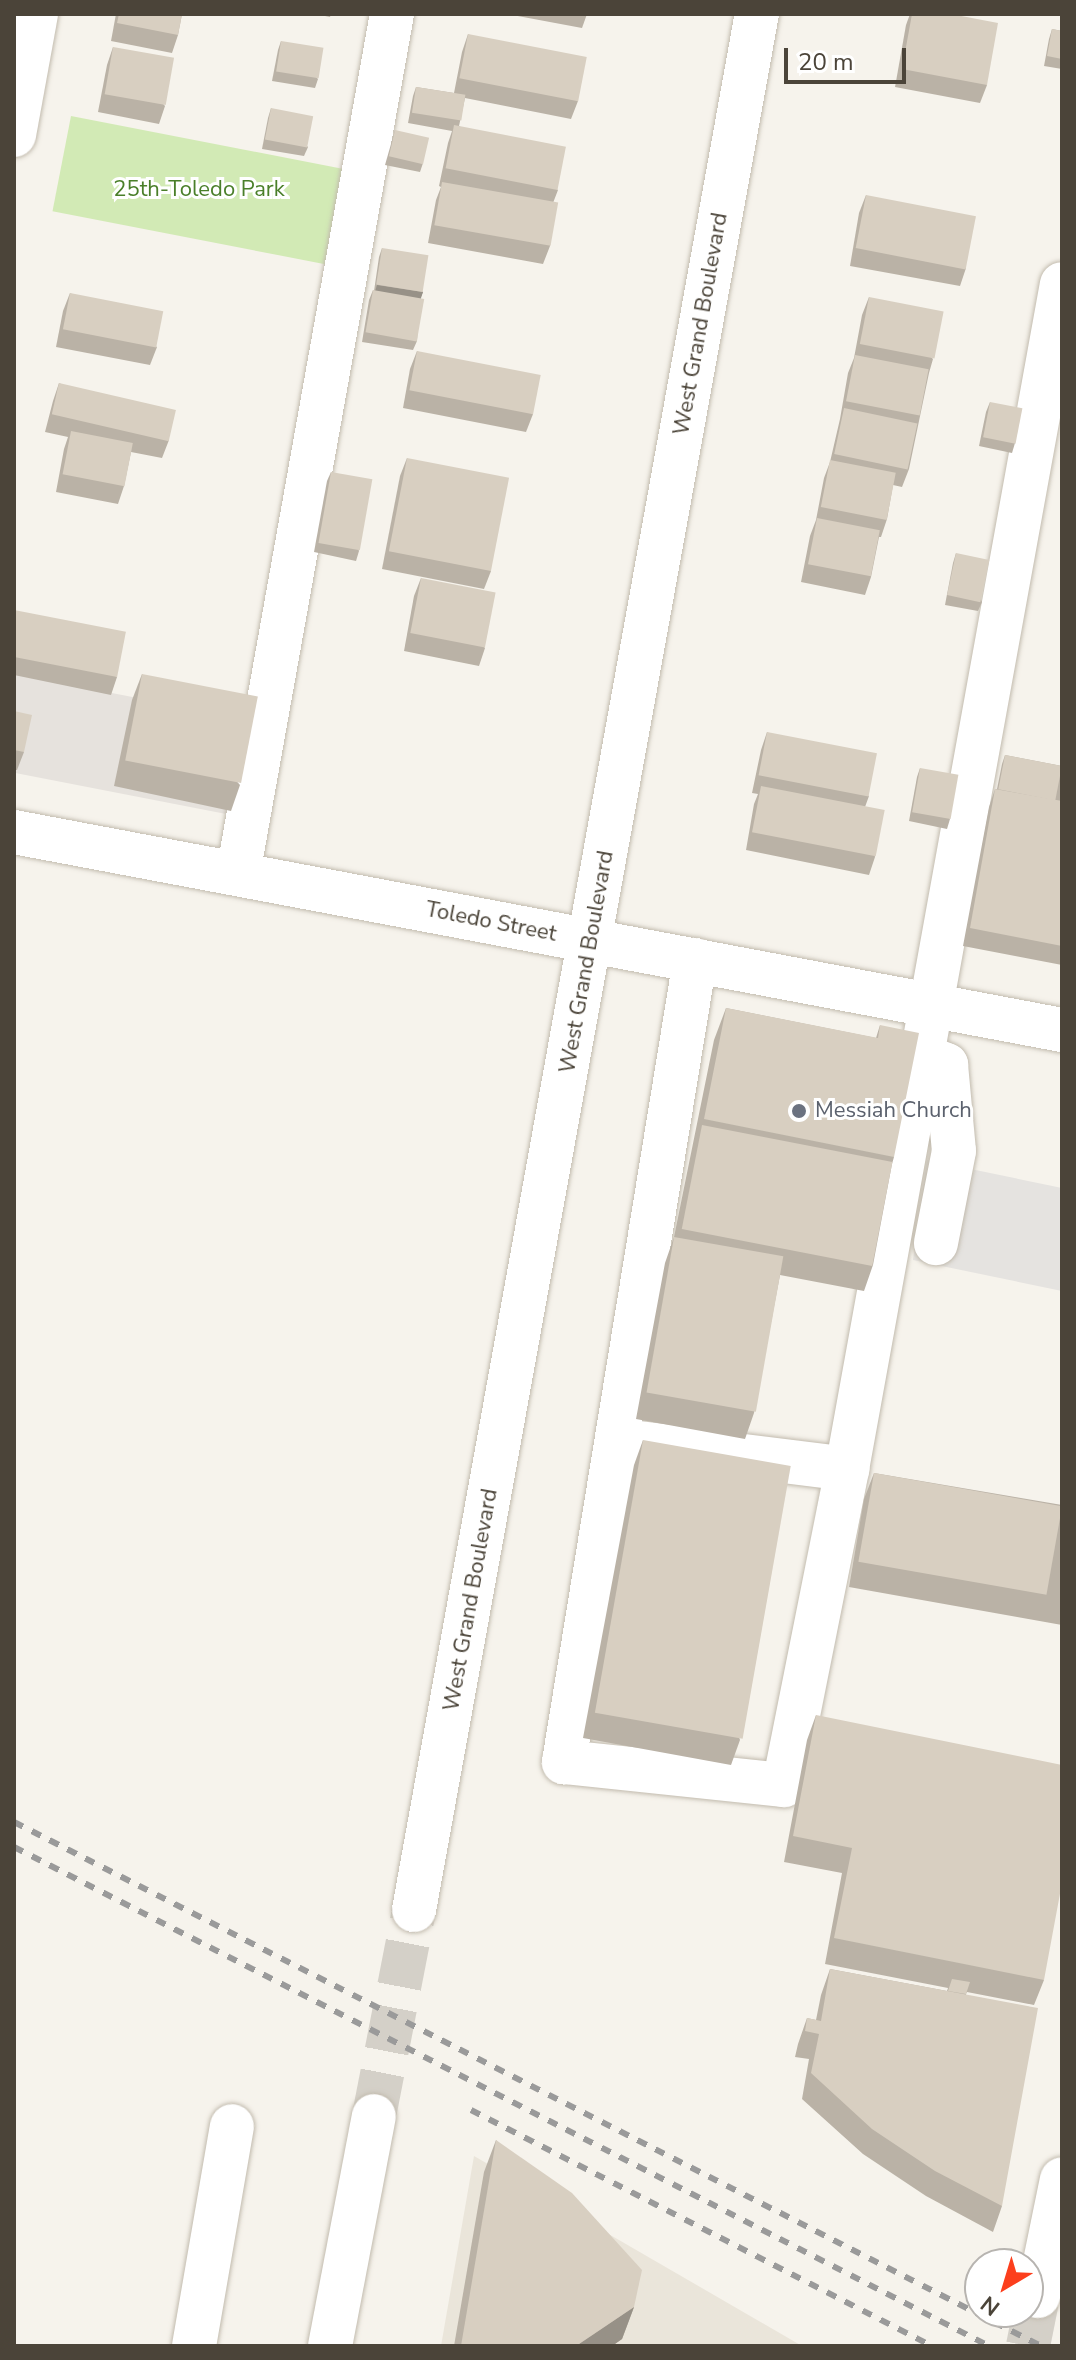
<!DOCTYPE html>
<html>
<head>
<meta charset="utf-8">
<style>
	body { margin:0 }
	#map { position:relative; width:1076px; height:2360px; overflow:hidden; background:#f6f3ec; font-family:"Nunito Sans",sans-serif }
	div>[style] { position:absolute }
	.residential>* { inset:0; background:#eae5da }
	.industrial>* { inset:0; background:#e6e2dd; transform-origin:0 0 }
	.green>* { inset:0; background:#d2eab5; transform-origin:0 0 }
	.parking>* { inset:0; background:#e5e3e0 }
	.minor-tunnel>* { height:44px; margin-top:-22px; transform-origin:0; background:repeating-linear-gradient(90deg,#d4d0c8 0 44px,transparent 0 66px) }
	.roads { filter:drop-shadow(0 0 2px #c2bbae) drop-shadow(0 0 2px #c2bbae) }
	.minor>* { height:44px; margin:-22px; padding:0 22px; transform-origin:22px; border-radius:22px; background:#fff }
	.rail>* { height:6px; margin-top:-3px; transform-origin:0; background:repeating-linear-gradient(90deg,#9a9a9a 0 10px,transparent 0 20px) }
	.wall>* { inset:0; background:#bab2a6 }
	.shaded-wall>* { inset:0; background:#979187 }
	.building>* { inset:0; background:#d8cfc1; transform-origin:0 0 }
	.dots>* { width:22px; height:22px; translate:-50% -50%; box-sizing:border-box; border:4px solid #fff; border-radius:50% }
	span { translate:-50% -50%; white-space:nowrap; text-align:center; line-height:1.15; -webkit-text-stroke:6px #fff; paint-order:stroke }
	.park-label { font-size:22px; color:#4a7f2a }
	.street-label { font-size:22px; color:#4b4439 }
	.worship-label { font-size:22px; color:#5b616d }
	.left { translate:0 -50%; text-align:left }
	.frame { position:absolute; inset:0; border:16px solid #4b4439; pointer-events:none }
	.north { position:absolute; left:964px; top:2248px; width:80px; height:80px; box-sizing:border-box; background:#fff; border:2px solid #b7b4b0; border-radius:50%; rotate:218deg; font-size:22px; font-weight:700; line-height:32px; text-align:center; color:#4b4439 }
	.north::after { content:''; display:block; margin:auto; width:28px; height:36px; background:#fc3f1d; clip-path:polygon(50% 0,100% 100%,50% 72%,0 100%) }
	.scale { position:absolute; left:784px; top:48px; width:122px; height:36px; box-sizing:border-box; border:4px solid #4b4439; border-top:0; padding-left:10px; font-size:24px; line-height:28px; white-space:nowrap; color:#4b4439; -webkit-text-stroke:6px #fff; paint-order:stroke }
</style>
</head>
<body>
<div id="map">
	<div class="residential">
		<div style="clip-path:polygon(474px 2156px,802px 2346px,441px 2346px)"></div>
	</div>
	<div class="industrial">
		<div style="left:14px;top:674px;width:248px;height:97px;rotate:11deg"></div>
	</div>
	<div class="green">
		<div style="left:71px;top:116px;width:279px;height:97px;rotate:11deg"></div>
	</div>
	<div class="parking">
		<div style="clip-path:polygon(927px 1160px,1062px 1188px,1062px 1291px,913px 1260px)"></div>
	</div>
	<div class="minor-tunnel">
		<div style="left:374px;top:2116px;width:210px;rotate:-79deg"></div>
		<div style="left:1028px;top:2346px;width:51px;rotate:-78.7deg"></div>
	</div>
	<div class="roads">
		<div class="minor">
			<div style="left:14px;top:135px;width:123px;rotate:-79.7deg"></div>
			<div style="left:14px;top:832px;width:1067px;rotate:10.7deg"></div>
			<div style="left:238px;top:874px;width:874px;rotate:-79.85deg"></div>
			<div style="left:695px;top:960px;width:813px;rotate:99.28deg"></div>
			<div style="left:564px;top:1762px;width:221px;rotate:6deg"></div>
			<div style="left:784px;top:1785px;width:322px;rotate:-78.7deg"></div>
			<div style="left:847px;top:1469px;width:1204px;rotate:-79.72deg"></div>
			<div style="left:923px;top:1056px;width:25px;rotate:21deg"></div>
			<div style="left:946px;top:1065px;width:86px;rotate:84.7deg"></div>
			<div style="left:954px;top:1151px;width:94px;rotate:101.1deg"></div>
			<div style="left:639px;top:1443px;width:210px;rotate:7.1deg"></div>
			<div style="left:414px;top:1910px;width:1927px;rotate:-79.75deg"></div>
			<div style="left:1038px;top:2296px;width:119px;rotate:-78.4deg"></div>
			<div style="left:194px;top:2346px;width:223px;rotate:-80.2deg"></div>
			<div style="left:330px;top:2346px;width:234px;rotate:-79.2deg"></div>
		</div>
	</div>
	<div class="rail">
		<div style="left:14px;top:1822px;width:1153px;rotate:27.03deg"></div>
		<div style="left:14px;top:1847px;width:1095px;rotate:27.1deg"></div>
		<div style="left:471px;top:2110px;width:518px;rotate:27.11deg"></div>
	</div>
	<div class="wall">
		<div style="clip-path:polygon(116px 14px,182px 14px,178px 35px,172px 53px,111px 41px)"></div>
		<div style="clip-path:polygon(315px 14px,331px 14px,330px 17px)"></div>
		<div style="clip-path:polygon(507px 14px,587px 14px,582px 28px)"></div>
		<div style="clip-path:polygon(910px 14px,951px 14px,987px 85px,980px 103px,895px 87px,906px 25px)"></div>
		<div style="clip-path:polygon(1052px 29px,1062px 31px,1062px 69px,1044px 66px,1049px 39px)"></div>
		<div style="clip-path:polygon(468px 34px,578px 101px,571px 119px,465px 98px,459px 126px,558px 190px,553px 203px,550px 246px,543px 264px,428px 243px,436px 200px,441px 187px,439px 186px,448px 143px,452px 131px,408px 123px,413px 96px,416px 87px,454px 93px,462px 52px)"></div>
		<div style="clip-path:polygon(281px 41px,318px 79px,315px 88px,272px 81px,278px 50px)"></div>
		<div style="clip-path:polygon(113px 47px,165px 106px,159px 124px,98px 112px,107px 65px)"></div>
		<div style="clip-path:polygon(271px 108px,308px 147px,304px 156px,262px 149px,268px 118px)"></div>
		<div style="clip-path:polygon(395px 130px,423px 163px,420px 172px,385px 165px)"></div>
		<div style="clip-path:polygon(866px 195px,966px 268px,960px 286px,850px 266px,859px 213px)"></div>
		<div style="clip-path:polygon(382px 248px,423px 292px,420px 299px,417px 341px,413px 350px,362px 342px,369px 300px,373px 290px,374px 291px,379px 257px)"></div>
		<div style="clip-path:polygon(70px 293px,157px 347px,150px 365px,56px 347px,63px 311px)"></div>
		<div style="clip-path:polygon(869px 297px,933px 359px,929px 373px,909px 469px,902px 487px,893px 485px,887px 519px,881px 537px,879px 537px,871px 577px,865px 595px,801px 582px,810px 536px,816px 520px,824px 478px,830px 462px,840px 419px,848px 373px,854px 358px,862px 315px)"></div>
		<div style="clip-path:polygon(417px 351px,533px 414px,526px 432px,403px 408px,410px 369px)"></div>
		<div style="clip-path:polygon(59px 383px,169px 440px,162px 458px,131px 452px,124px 486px,118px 504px,56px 492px,64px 449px,68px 437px,45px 432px,53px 401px)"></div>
		<div style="clip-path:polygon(990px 402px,1015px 443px,1012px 453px,979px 446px,986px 412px)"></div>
		<div style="clip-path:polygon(407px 458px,491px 571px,484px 589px,382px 569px,400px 476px)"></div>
		<div style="clip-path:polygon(331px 472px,359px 551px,356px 561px,314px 552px,327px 481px)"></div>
		<div style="clip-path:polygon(956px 553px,982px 602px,978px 611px,945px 605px,953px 563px)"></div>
		<div style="clip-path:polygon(421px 578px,485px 648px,479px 666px,404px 651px,414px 596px)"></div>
		<div style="clip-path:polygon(14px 610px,117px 677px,111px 695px,14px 675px)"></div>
		<div style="clip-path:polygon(142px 674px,240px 785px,231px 811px,114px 786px,132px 700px)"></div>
		<div style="clip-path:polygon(14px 711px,24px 752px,17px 770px,14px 770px)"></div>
		<div style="clip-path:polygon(767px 732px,869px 796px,865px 807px,875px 857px,869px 875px,746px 850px,754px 804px,758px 794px,752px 793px,761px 750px)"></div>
		<div style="clip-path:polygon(1005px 755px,1062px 766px,1062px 965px,963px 946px,989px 807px,995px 789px,997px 789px,1002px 764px)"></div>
		<div style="clip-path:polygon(920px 768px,950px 819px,947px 829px,909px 821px,917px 777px)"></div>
		<div style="clip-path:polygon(726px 1008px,876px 1038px,880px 1025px,894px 1157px,892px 1164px,873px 1265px,864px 1291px,780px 1275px,754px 1413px,745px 1439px,636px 1419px,665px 1263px,674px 1237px,714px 1040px)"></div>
		<div style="clip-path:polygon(643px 1440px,740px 1740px,731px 1765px,583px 1738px,634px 1465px)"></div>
		<div style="clip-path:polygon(874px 1473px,1062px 1505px,1062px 1625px,849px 1587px,864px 1499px)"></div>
		<div style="clip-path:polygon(816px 1715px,1044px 1980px,1034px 2005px,967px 1992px,966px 1994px,1002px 2206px,993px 2232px,926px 2196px,863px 2154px,802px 2099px,809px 2059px,795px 2057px,798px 2044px,807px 2018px,816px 2020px,821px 1995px,830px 1969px,947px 1991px,948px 1988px,825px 1964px,842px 1873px,784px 1862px,807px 1740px)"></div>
		<div style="clip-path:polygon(496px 2140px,634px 2307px,622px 2339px,612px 2346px,454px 2346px,484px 2172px)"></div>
	</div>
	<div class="shaded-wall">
		<div style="clip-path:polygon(377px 285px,423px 292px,420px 301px,374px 295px)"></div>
		<div style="clip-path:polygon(634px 2307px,622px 2339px,612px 2346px,576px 2346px)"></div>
	</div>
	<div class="building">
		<div style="clip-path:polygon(119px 14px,182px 14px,178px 35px,117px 23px)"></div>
		<div style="clip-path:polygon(912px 14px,951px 14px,998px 23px,987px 85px,902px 69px)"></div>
		<div style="clip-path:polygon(1052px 29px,1062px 31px,1062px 59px,1047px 56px)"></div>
		<div style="left:468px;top:34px;width:121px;height:45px;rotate:11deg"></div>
		<div style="left:281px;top:41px;width:43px;height:31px;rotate:9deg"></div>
		<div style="left:113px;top:47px;width:62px;height:48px;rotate:10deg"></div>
		<div style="left:416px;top:87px;width:50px;height:26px;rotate:9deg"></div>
		<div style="left:271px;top:108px;width:43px;height:32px;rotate:11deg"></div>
		<div style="left:454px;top:125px;width:114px;height:44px;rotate:11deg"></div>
		<div style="left:395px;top:130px;width:35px;height:27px;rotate:13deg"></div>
		<div style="left:442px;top:182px;width:118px;height:44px;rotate:10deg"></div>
		<div style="left:866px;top:195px;width:112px;height:54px;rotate:11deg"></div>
		<div style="left:382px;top:248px;width:47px;height:37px;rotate:9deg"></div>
		<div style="left:373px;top:290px;width:52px;height:43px;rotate:10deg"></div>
		<div style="left:70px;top:293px;width:95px;height:37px;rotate:11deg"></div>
		<div style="left:869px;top:297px;width:76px;height:48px;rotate:11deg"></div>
		<div style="left:417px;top:351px;width:126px;height:40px;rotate:11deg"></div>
		<div style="left:855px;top:355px;width:75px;height:47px;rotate:11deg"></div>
		<div style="left:59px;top:383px;width:120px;height:32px;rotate:13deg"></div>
		<div style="left:990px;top:402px;width:33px;height:36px;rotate:11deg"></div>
		<div style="left:844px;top:408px;width:75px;height:47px;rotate:12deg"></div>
		<div style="left:71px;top:431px;width:63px;height:44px;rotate:11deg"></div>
		<div style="left:407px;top:458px;width:104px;height:95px;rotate:11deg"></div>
		<div style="left:830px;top:460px;width:67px;height:48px;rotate:11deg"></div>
		<div style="left:331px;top:472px;width:42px;height:72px;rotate:10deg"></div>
		<div style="left:817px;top:518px;width:64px;height:47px;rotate:11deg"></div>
		<div style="left:956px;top:553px;width:34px;height:43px;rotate:12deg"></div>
		<div style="left:421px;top:578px;width:76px;height:56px;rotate:11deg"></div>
		<div style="left:14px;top:610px;width:114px;height:46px;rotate:11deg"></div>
		<div style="left:142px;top:674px;width:118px;height:88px;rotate:11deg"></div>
		<div style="clip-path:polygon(14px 711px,32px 715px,24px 752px,14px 750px)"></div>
		<div style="left:767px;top:732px;width:112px;height:44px;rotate:11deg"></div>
		<div style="left:1005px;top:755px;width:58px;height:35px;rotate:11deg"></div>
		<div style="left:920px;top:768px;width:39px;height:45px;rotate:10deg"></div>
		<div style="left:761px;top:786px;width:126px;height:47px;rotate:11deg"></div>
		<div style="clip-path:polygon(995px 789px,1062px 801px,1062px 946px,970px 928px)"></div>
		<div style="clip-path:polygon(726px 1008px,878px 1038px,880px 1025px,919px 1033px,894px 1157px,704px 1119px)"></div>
		<div style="left:702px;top:1125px;width:194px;height:106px;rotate:11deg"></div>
		<div style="left:674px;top:1237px;width:111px;height:158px;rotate:10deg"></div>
		<div style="left:643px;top:1440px;width:150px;height:277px;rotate:10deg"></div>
		<div style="left:874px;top:1473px;width:191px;height:90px;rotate:10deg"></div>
		<div style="clip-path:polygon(816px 1715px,1062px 1765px,1062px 1883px,1044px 1980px,834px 1938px,852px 1848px,793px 1836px)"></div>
		<div style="clip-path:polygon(830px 1969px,1038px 2008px,1002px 2206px,935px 2171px,872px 2129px,811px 2073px,819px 2034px,805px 2031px,807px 2018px,821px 2021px)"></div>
		<div style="clip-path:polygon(952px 1979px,970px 1982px,966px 1994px,948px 1991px)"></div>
		<div style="clip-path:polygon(496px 2140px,572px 2193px,642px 2270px,634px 2307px,576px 2346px,461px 2346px)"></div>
	</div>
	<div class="dots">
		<div style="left:799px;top:1111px;background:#6b7280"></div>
	</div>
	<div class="park-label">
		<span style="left:199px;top:190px">25th-Toledo Park</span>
	</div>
	<div class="street-label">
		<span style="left:701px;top:324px;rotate:-80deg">West Grand Boulevard</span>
		<span style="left:491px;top:922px;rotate:11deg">Toledo Street</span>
		<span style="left:587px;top:962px;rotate:-80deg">West Grand Boulevard</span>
		<span style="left:471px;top:1600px;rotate:-80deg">West Grand Boulevard</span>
	</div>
	<div class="worship-label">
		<span class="left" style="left:815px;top:1111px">Messiah Church</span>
	</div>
	<div class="frame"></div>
	<div class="north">N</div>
	<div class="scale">20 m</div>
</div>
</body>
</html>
